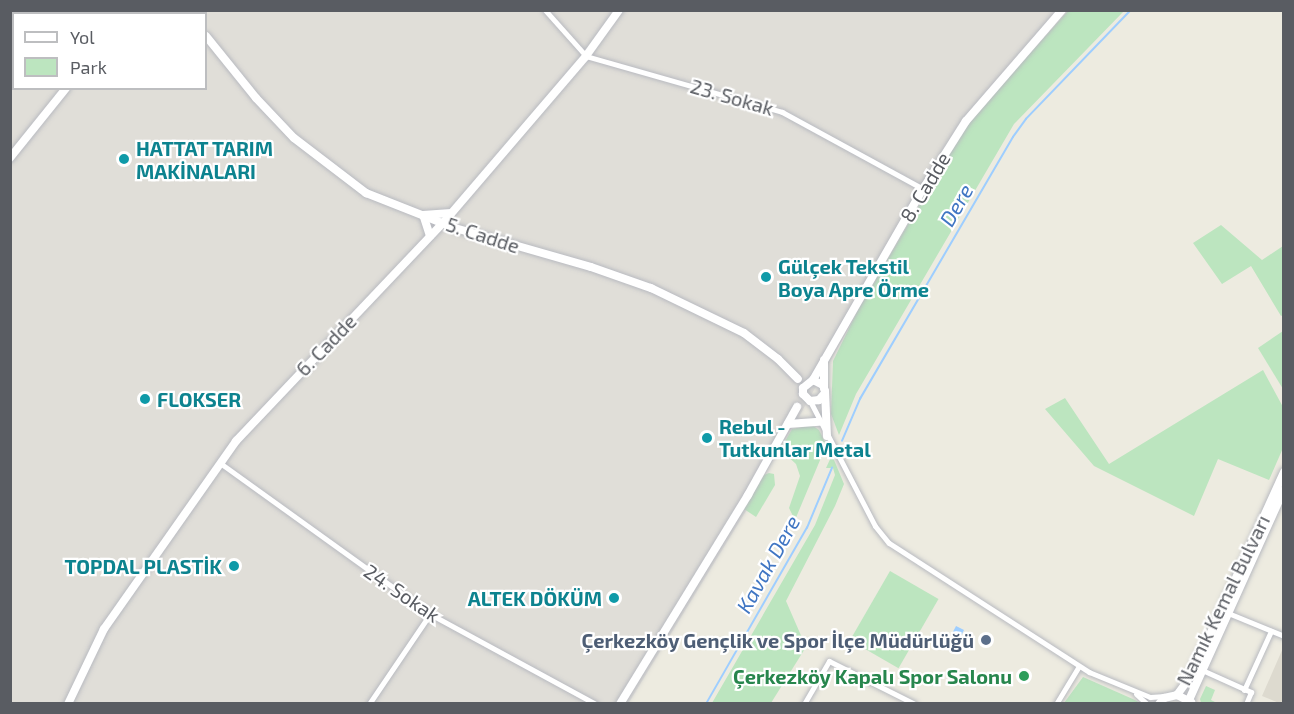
<!DOCTYPE html>
<html>
<head>
<meta charset="utf-8">
<style>
	body { margin:0 }
	#map { position:relative; width:1294px; height:714px; overflow:hidden; background:#edebe0; font-family:"Exo 2",sans-serif }
	div>[style] { position:absolute }
	.industrial>* { inset:0; background:#e0ded8 }
	.education>* { inset:0; background:#dddacf }
	.green>* { inset:0; background:#bce5bf; transform-origin:0 0 }
	.water>* { inset:0; background:#9eceff; transform-origin:0 0 }
	.stream>* { height:1.5px; margin:-0.75px; padding:0 0.75px; transform-origin:0.75px; border-radius:0.75px; background:#9eceff }
	.roads { filter:drop-shadow(0 0 2px #b8bac0) drop-shadow(0 0 2px #b8bac0) }
	.street>* { height:5px; margin:-2.5px; padding:0 2.5px; transform-origin:2.5px; border-radius:2.5px; background:#fff }
	.secondary>* { height:8px; margin:-4px; padding:0 4px; transform-origin:4px; border-radius:4px; background:#fff }
	.dots>* { width:16px; height:16px; translate:-50% -50%; box-sizing:border-box; border:3px solid #fff; border-radius:50% }
	span { translate:-50% -50%; white-space:nowrap; text-align:center; line-height:1.15; -webkit-text-stroke:4.5px #fff; paint-order:stroke }
	.street-label { font-size:20px; color:#595c62 }
	.culture-label { font-size:20px; color:#0d838f; font-weight:700 }
	.left { translate:0 -50%; text-align:left }
	.right { translate:-100% -50%; text-align:right }
	.service-label { font-size:20px; color:#4e5e75; font-weight:700 }
	.leisure-label { font-size:20px; color:#27864d; font-weight:700 }
	.water-label { font-size:21px; color:#4076c3; font-style:italic }
	.frame { position:absolute; inset:0; border:12px solid #595c62; pointer-events:none }
	.legend { position:absolute; left:12px; top:12px; width:195px; height:78px; box-sizing:border-box; background:#fff; border:2px solid #bdbec0; margin:0; padding:8px 10px; list-style:none; font-size:18px; color:#595c62 }
	.legend li { display:flex; align-items:center; gap:12px; height:30px }
	.legend b { width:30px; border:2px solid #bdbec0 }
</style>
</head>
<body>
<div id="map">
	<div class="industrial">
		<div style="clip-path:polygon(evenodd,10px 11px,1065px 11px,965px 122px,792px 429px,744px 508px,746px 511px,628px 704px,11px 703px,10px 11px,14px 14px,206px 14px,206px 88px,14px 88px,14px 14px)"></div>
	</div>
	<div class="education">
		<div style="clip-path:polygon(1283px 648px,1283px 703px,1279px 703px,1262px 696px)"></div>
	</div>
	<div class="green">
		<div style="clip-path:polygon(1068px 11px,1124px 11px,1014px 124px,856px 394px,839px 435px,831px 414px,833px 361px,857px 312px,967px 123px)"></div>
		<div style="clip-path:polygon(1221px 225px,1262px 260px,1283px 246px,1283px 315px,1281px 316px,1251px 266px,1222px 284px,1193px 243px)"></div>
		<div style="clip-path:polygon(1283px 331px,1283px 389px,1258px 348px)"></div>
		<div style="clip-path:polygon(1263px 370px,1283px 407px,1283px 448px,1269px 480px,1218px 459px,1194px 516px,1094px 466px,1045px 409px,1065px 398px,1109px 464px)"></div>
		<div style="clip-path:polygon(812px 425px,819px 430px,829px 450px,823px 453px,795px 520px,789px 508px,800px 476px,796px 464px,784px 453px,783px 445px,792px 429px)"></div>
		<div style="clip-path:polygon(832px 455px,844px 484px,835px 506px,786px 601px,806px 647px,771px 703px,712px 703px,815px 525px,835px 475px,833px 468px,826px 468px)"></div>
		<div style="clip-path:polygon(769px 473px,774px 474px,775px 485px,756px 517px,744px 509px,764px 475px)"></div>
		<div style="left:890px;top:571px;width:56px;height:80px;rotate:30deg"></div>
		<div style="clip-path:polygon(1083px 677px,1135px 700px,1140px 703px,1064px 703px)"></div>
		<div style="clip-path:polygon(1206px 686px,1215px 690px,1211px 700px,1217px 703px,1201px 703px,1200px 699px)"></div>
	</div>
	<div class="water">
		<div style="left:956px;top:626px;width:9px;height:15px;rotate:27deg"></div>
	</div>
	<div class="stream">
		<div style="left:842px;top:441px;width:46px;rotate:-66.8deg"></div>
		<div style="left:860px;top:399px;width:303px;rotate:-59.7deg"></div>
		<div style="left:1013px;top:137px;width:22px;rotate:-54deg"></div>
		<div style="left:1026px;top:119px;width:151px;rotate:-46.1deg"></div>
		<div style="left:706px;top:704px;width:203px;rotate:-60.2deg"></div>
		<div style="left:807px;top:528px;width:65px;rotate:-67.4deg"></div>
	</div>
	<div class="roads">
		<div class="street">
			<div style="left:545px;top:10px;width:62px;rotate:48.3deg"></div>
			<div style="left:586px;top:56px;width:204px;rotate:15.9deg"></div>
			<div style="left:782px;top:112px;width:161px;rotate:28.6deg"></div>
			<div style="left:810px;top:401px;width:141px;rotate:62.5deg"></div>
			<div style="left:875px;top:526px;width:22px;rotate:51deg"></div>
			<div style="left:889px;top:543px;width:238px;rotate:32.8deg"></div>
			<div style="left:1089px;top:672px;width:66px;rotate:22.3deg"></div>
			<div style="left:1150px;top:697px;width:15px;rotate:-4deg"></div>
			<div style="left:220px;top:463px;width:259px;rotate:35.7deg"></div>
			<div style="left:430px;top:614px;width:189px;rotate:28.5deg"></div>
			<div style="left:1228px;top:613px;width:61px;rotate:22.3deg"></div>
			<div style="left:1202px;top:670px;width:54px;rotate:24.2deg"></div>
			<div style="left:1251px;top:692px;width:13px;rotate:113deg"></div>
			<div style="left:1244px;top:690px;width:65px;rotate:-65.4deg"></div>
			<div style="left:1136px;top:694px;width:15px;rotate:42deg"></div>
			<div style="left:369px;top:704px;width:109px;rotate:-55.9deg"></div>
			<div style="left:804px;top:704px;width:50px;rotate:-59.8deg"></div>
			<div style="left:829px;top:661px;width:96px;rotate:26.6deg"></div>
			<div style="left:1056px;top:704px;width:44px;rotate:-58.8deg"></div>
		</div>
		<div class="secondary">
			<div style="left:186px;top:10px;width:4px;rotate:63deg"></div>
			<div style="left:144px;top:14px;width:5px;rotate:-53deg"></div>
			<div style="left:206px;top:36px;width:80px;rotate:51.1deg"></div>
			<div style="left:256px;top:98px;width:55px;rotate:46.5deg"></div>
			<div style="left:294px;top:138px;width:91px;rotate:37.4deg"></div>
			<div style="left:366px;top:193px;width:96px;rotate:21.5deg"></div>
			<div style="left:455px;top:228px;width:141px;rotate:16deg"></div>
			<div style="left:591px;top:267px;width:64px;rotate:19.3deg"></div>
			<div style="left:651px;top:288px;width:103px;rotate:25.8deg"></div>
			<div style="left:744px;top:333px;width:43px;rotate:37.4deg"></div>
			<div style="left:778px;top:359px;width:28px;rotate:45deg"></div>
			<div style="left:10px;top:158px;width:90px;rotate:-51.3deg"></div>
			<div style="left:430px;top:236px;width:22px;rotate:-108deg"></div>
			<div style="left:423px;top:215px;width:28px;rotate:-4deg"></div>
			<div style="left:824px;top:360px;width:28px;rotate:90deg"></div>
			<div style="left:813px;top:380px;width:220px;rotate:-60.1deg"></div>
			<div style="left:923px;top:189px;width:80px;rotate:-57.7deg"></div>
			<div style="left:966px;top:121px;width:147px;rotate:-49.1deg"></div>
			<div style="left:824px;top:394px;width:8px;rotate:130deg"></div>
			<div style="left:819px;top:400px;width:9px;rotate:174deg"></div>
			<div style="left:810px;top:401px;width:10px;rotate:-135deg"></div>
			<div style="left:803px;top:394px;width:6px;rotate:-90deg"></div>
			<div style="left:803px;top:388px;width:13px;rotate:-39deg"></div>
			<div style="left:813px;top:380px;width:11px;rotate:27deg"></div>
			<div style="left:823px;top:385px;width:6px;rotate:72deg"></div>
			<div style="left:825px;top:391px;width:45px;rotate:87.5deg"></div>
			<div style="left:788px;top:424px;width:31px;rotate:-4deg"></div>
			<div style="left:1177px;top:695px;width:17px;rotate:-54deg"></div>
			<div style="left:1187px;top:681px;width:66px;rotate:-63.8deg"></div>
			<div style="left:1216px;top:622px;width:165px;rotate:-65.6deg"></div>
			<div style="left:1189px;top:700px;width:230px;rotate:-65.7deg"></div>
			<div style="left:68px;top:704px;width:83px;rotate:-64.4deg"></div>
			<div style="left:104px;top:629px;width:230px;rotate:-54.9deg"></div>
			<div style="left:236px;top:441px;width:301px;rotate:-46.5deg"></div>
			<div style="left:443px;top:223px;width:220px;rotate:-49.4deg"></div>
			<div style="left:586px;top:56px;width:57px;rotate:-54.3deg"></div>
			<div style="left:620px;top:704px;width:245px;rotate:-58.5deg"></div>
			<div style="left:748px;top:495px;width:101px;rotate:-60.9deg"></div>
			<div style="left:1159px;top:704px;width:8px;rotate:-50deg"></div>
			<div style="left:1164px;top:698px;width:13px;rotate:-13deg"></div>
			<div style="left:1177px;top:695px;width:16px;rotate:27deg"></div>
		</div>
	</div>
	<div class="dots">
		<div style="left:124px;top:159px;background:#0f9aa8"></div>
		<div style="left:766px;top:277px;background:#0f9aa8"></div>
		<div style="left:145px;top:399px;background:#0f9aa8"></div>
		<div style="left:707px;top:438px;background:#0f9aa8"></div>
		<div style="left:234px;top:566px;background:#0f9aa8"></div>
		<div style="left:614px;top:598px;background:#0f9aa8"></div>
		<div style="left:986px;top:640px;background:#5c6f8a"></div>
		<div style="left:1024px;top:676px;background:#2e9e5b"></div>
	</div>
	<div class="street-label">
		<span style="left:732px;top:97px;rotate:16deg">23. Sokak</span>
		<span style="left:925px;top:187px;rotate:-59deg">8. Cadde</span>
		<span style="left:483px;top:235px;rotate:18deg">5. Cadde</span>
		<span style="left:326px;top:345px;rotate:-46deg">6. Cadde</span>
		<span style="left:402px;top:593px;rotate:34deg">24. Sokak</span>
		<span style="left:1223px;top:600px;rotate:-64deg">Namık Kemal Bulvarı</span>
	</div>
	<div class="culture-label">
		<span class="left" style="left:136px;top:160px">HATTAT TARIM<br>MAKİNALARI</span>
		<span class="left" style="left:778px;top:278px">Gülçek Tekstil<br>Boya Apre Örme</span>
		<span class="left" style="left:157px;top:399px">FLOKSER</span>
		<span class="left" style="left:719px;top:438px">Rebul -<br>Tutkunlar Metal</span>
		<span class="right" style="left:222px;top:566px">TOPDAL PLASTİK</span>
		<span class="right" style="left:602px;top:598px">ALTEK DÖKÜM</span>
	</div>
	<div class="service-label">
		<span class="right" style="left:974px;top:640px">Çerkezköy Gençlik ve Spor İlçe Müdürlüğü</span>
	</div>
	<div class="leisure-label">
		<span class="right" style="left:1012px;top:676px">Çerkezköy Kapalı Spor Salonu</span>
	</div>
	<div class="water-label">
		<span style="left:956px;top:205px;rotate:-60deg">Dere</span>
		<span style="left:768px;top:564px;rotate:-61deg">Kavak Dere</span>
	</div>
	<div class="frame"></div>
	<ul class="legend">
	<li><b style="height:8px;background:#fff"></b>Yol</li>
	<li><b style="height:16px;background:#bce5bf"></b>Park</li>
	</ul>
</div>
</body>
</html>
